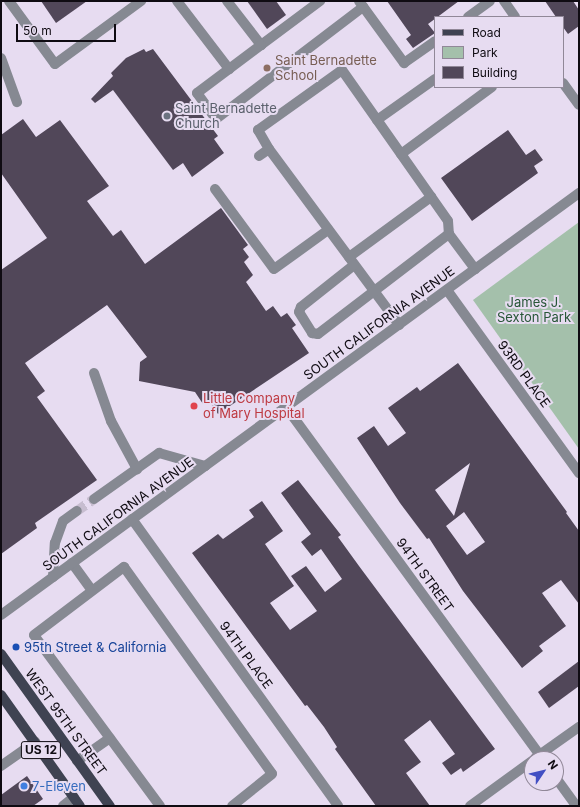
<!DOCTYPE html>
<html>
<head>
<meta charset="utf-8">
<style>
	body { margin:0 }
	#map { position:relative; width:580px; height:807px; overflow:hidden; background:#e7dcf1; font-family:Inter,sans-serif }
	div>[style] { position:absolute }
	.green>* { inset:0; background:#a4c0ab }
	.building>* { inset:0; background:#514759 }
	.minor-tunnel>* { height:10px; margin-top:-5px; transform-origin:0; background:repeating-linear-gradient(90deg,#c7bdd0 0 10px,transparent 0 15px) }
	.minor>* { height:10px; margin:-5px; padding:0 5px; transform-origin:5px; border-radius:5px; background:#868992 }
	.major>* { height:10px; margin:-5px; padding:0 5px; transform-origin:5px; border-radius:5px; background:#3f4352 }
	.dots>* { width:11px; height:11px; translate:-50% -50%; box-sizing:border-box; border:2px solid #e7dcf1; border-radius:50% }
	span { translate:-50% -50%; white-space:nowrap; text-align:center; line-height:1.15; -webkit-text-stroke:4px #e7dcf1; paint-order:stroke }
	.shield-label span { padding:1px 3px; background:#e7dcf1; border:1px solid; border-radius:3px; -webkit-text-stroke-width:0 }
	.shield-label { font-size:12px; color:#0f0b12; font-weight:700 }
	.education-label { font-size:13px; color:#785e54 }
	.left { translate:0 -50%; text-align:left }
	.worship-label { font-size:13px; color:#5b616d }
	.park-label { font-size:13px; color:#275637 }
	.street-label { font-size:13px; color:#0f0b12 }
	.health-label { font-size:13px; color:#be3a42 }
	.transit-label { font-size:13px; color:#164399 }
	.shop-label { font-size:13px; color:#366cbe }
	.frame { position:absolute; inset:0; border:2px solid #0f0b12; pointer-events:none }
	.legend { position:absolute; left:434px; top:16px; width:130px; height:72px; box-sizing:border-box; background:#e7dcf1; border:1px solid #918898; margin:0; padding:5px 7px; list-style:none; font-size:12px; color:#0f0b12 }
	.legend li { display:flex; align-items:center; gap:8px; height:20px }
	.legend b { width:20px; border:1px solid #918898 }
	.north { position:absolute; left:524px; top:751px; width:40px; height:40px; box-sizing:border-box; background:#e7dcf1; border:1px solid #918898; border-radius:50%; rotate:55deg; font-size:11px; font-weight:700; line-height:16px; text-align:center; color:#0f0b12 }
	.north::after { content:''; display:block; margin:auto; width:14px; height:18px; background:#424fc3; clip-path:polygon(50% 0,100% 100%,50% 72%,0 100%) }
	.scale { position:absolute; left:16px; top:24px; width:100px; height:18px; box-sizing:border-box; border:2px solid #0f0b12; border-top:0; padding-left:5px; font-size:12px; line-height:14px; white-space:nowrap; color:#0f0b12; -webkit-text-stroke:3px #e7dcf1; paint-order:stroke }
</style>
</head>
<body>
<div id="map">
	<div class="green">
		<div style="clip-path:polygon(579px 222px,579px 449px,473px 300px)"></div>
	</div>
	<div class="building">
		<div style="clip-path:polygon(41px 1px,87px 1px,56px 23px)"></div>
		<div style="clip-path:polygon(247px 1px,276px 1px,286px 15px,267px 29px)"></div>
		<div style="clip-path:polygon(387px 1px,459px 1px,428px 24px,435px 33px,413px 48px,406px 39px,411px 35px)"></div>
		<div style="clip-path:polygon(545px 1px,573px 1px,579px 10px,579px 26px,568px 34px,563px 27px,563px 17px,556px 17px)"></div>
		<div style="clip-path:polygon(144px 49px,146px 52px,153px 49px,218px 136px,214px 139px,224px 153px,192px 177px,183px 163px,173px 170px,113px 90px,95px 103px,91px 99px,113px 76px,111px 73px,126px 58px)"></div>
		<div style="clip-path:polygon(23px 119px,36px 137px,60px 120px,109px 186px,87px 201px,113px 236px,121px 230px,145px 264px,221px 208px,248px 245px,243px 249px,249px 257px,244px 262px,253px 275px,246px 282px,266px 311px,273px 306px,281px 317px,287px 313px,296px 325px,292px 328px,309px 353px,218px 414px,209px 401px,203px 404px,195px 392px,139px 381px,140px 362px,147px 357px,107px 305px,25px 363px,45px 391px,37px 397px,97px 480px,35px 523px,37px 528px,1px 554px,1px 270px,47px 238px,1px 173px,1px 135px)"></div>
		<div style="clip-path:polygon(508px 130px,526px 155px,535px 149px,543px 160px,534px 166px,538px 173px,472px 221px,441px 178px)"></div>
		<div style="clip-path:polygon(evenodd,458px 363px,567px 512px,566px 513px,579px 531px,579px 604px,561px 580px,542px 593px,566px 626px,539px 646px,543px 651px,522px 668px,463px 591px,429px 538px,427px 539px,400px 503px,357px 438px,374px 426px,388px 446px,406px 433px,388px 408px,417px 387px,420px 391px,458px 363px,470px 463px,454px 516px,435px 490px,470px 463px,458px 363px,464px 512px,485px 542px,467px 555px,446px 526px,464px 512px)"></div>
		<div style="clip-path:polygon(298px 480px,341px 535px,338px 537px,359px 566px,495px 749px,463px 772px,461px 768px,451px 775px,442px 763px,455px 754px,430px 720px,404px 740px,421px 762px,406px 773px,430px 806px,376px 806px,335px 749px,337px 747px,324px 727px,307px 705px,305px 706px,192px 553px,218px 534px,223px 539px,254px 517px,249px 510px,262px 501px,283px 531px,265px 544px,294px 586px,270px 603px,290px 630px,317px 611px,291px 576px,306px 566px,325px 592px,342px 579px,321px 549px,312px 556px,301px 542px,311px 534px,281px 493px)"></div>
		<div style="clip-path:polygon(579px 661px,579px 686px,549px 708px,538px 692px)"></div>
		<div style="clip-path:polygon(27px 776px,43px 799px,33px 806px,1px 806px,1px 795px)"></div>
	</div>
	<div class="minor-tunnel">
		<div style="left:77px;top:511px;width:21px;rotate:-35deg"></div>
	</div>
	<div class="minor">
		<div style="left:9px;top:1px;width:78px;rotate:53.9deg"></div>
		<div style="left:55px;top:64px;width:107px;rotate:-36.2deg"></div>
		<div style="left:177px;top:1px;width:86px;rotate:52.6deg"></div>
		<div style="left:227px;top:1px;width:56px;rotate:52.3deg"></div>
		<div style="left:261px;top:45px;width:74px;rotate:-36.7deg"></div>
		<div style="left:359px;top:1px;width:77px;rotate:54deg"></div>
		<div style="left:404px;top:63px;width:38px;rotate:-35deg"></div>
		<div style="left:504px;top:1px;width:19px;rotate:55deg"></div>
		<div style="left:468px;top:17px;width:27px;rotate:-36deg"></div>
		<div style="left:261px;top:45px;width:80px;rotate:143.1deg"></div>
		<div style="left:197px;top:93px;width:32px;rotate:54deg"></div>
		<div style="left:216px;top:119px;width:185px;rotate:-37.3deg"></div>
		<div style="left:1px;top:58px;width:47px;rotate:70deg"></div>
		<div style="left:563px;top:83px;width:27px;rotate:54deg"></div>
		<div style="left:377px;top:120px;width:71px;rotate:-35.3deg"></div>
		<div style="left:269px;top:149px;width:22px;rotate:-120deg"></div>
		<div style="left:258px;top:130px;width:103px;rotate:-35.5deg"></div>
		<div style="left:342px;top:70px;width:184px;rotate:54.9deg"></div>
		<div style="left:448px;top:221px;width:13px;rotate:86deg"></div>
		<div style="left:449px;top:234px;width:44px;rotate:53.4deg"></div>
		<div style="left:401px;top:154px;width:113px;rotate:-36.4deg"></div>
		<div style="left:259px;top:156px;width:12px;rotate:-35deg"></div>
		<div style="left:269px;top:149px;width:219px;rotate:53.5deg"></div>
		<div style="left:215px;top:189px;width:99px;rotate:53.6deg"></div>
		<div style="left:274px;top:269px;width:67px;rotate:-35.8deg"></div>
		<div style="left:349px;top:257px;width:102px;rotate:-36.2deg"></div>
		<div style="left:354px;top:265px;width:68px;rotate:141.6deg"></div>
		<div style="left:301px;top:307px;width:5px;rotate:112deg"></div>
		<div style="left:299px;top:312px;width:25px;rotate:58deg"></div>
		<div style="left:312px;top:333px;width:6px;rotate:9deg"></div>
		<div style="left:318px;top:334px;width:165px;rotate:-37.4deg"></div>
		<div style="left:447px;top:290px;width:226px;rotate:54.2deg"></div>
		<div style="left:94px;top:373px;width:51px;rotate:70.5deg"></div>
		<div style="left:111px;top:421px;width:55px;rotate:61.6deg"></div>
		<div style="left:286px;top:407px;width:436px;rotate:53.9deg"></div>
		<div style="left:94px;top:499px;width:80px;rotate:-35.3deg"></div>
		<div style="left:159px;top:453px;width:48px;rotate:15.8deg"></div>
		<div style="left:132px;top:519px;width:353px;rotate:54.3deg"></div>
		<div style="left:72px;top:563px;width:34px;rotate:54deg"></div>
		<div style="left:53px;top:577px;width:34px;rotate:-87deg"></div>
		<div style="left:55px;top:543px;width:23px;rotate:-70deg"></div>
		<div style="left:63px;top:521px;width:17px;rotate:-36deg"></div>
		<div style="left:1px;top:615px;width:716px;rotate:-36.13deg"></div>
		<div style="left:535px;top:758px;width:54px;rotate:-35.2deg"></div>
		<div style="left:77px;top:761px;width:40px;rotate:-34.9deg"></div>
		<div style="left:1px;top:766px;width:42px;rotate:-35.2deg"></div>
		<div style="left:556px;top:778px;width:34px;rotate:54deg"></div>
		<div style="left:63px;top:806px;width:14px;rotate:-39deg"></div>
		<div style="left:160px;top:806px;width:212px;rotate:-126.4deg"></div>
		<div style="left:34px;top:635px;width:113px;rotate:-37.1deg"></div>
		<div style="left:124px;top:567px;width:254px;rotate:54.4deg"></div>
		<div style="left:272px;top:774px;width:51px;rotate:141.3deg"></div>
		<div style="left:470px;top:806px;width:77px;rotate:-36deg"></div>
	</div>
	<div class="major">
		<div style="left:1px;top:654px;width:187px;rotate:54.4deg"></div>
		<div style="left:1px;top:695px;width:136px;rotate:54.6deg"></div>
	</div>
	<div class="dots">
		<div style="left:267px;top:68px;background:#8d6e63"></div>
		<div style="left:167px;top:116px;background:#6b7280"></div>
		<div style="left:194px;top:406px;background:#e0444e"></div>
		<div style="left:16px;top:647px;background:#1a4fb4"></div>
		<div style="left:24px;top:786px;background:#3f7fe0"></div>
	</div>
	<div class="shield-label">
		<span style="left:41px;top:750px">US 12</span>
	</div>
	<div class="education-label">
		<span class="left" style="left:275px;top:68px">Saint Bernadette<br>School</span>
	</div>
	<div class="worship-label">
		<span class="left" style="left:175px;top:116px">Saint Bernadette<br>Church</span>
	</div>
	<div class="park-label">
		<span style="left:534px;top:310px">James J.<br>Sexton Park</span>
	</div>
	<div class="street-label">
		<span style="left:379px;top:323px;rotate:-36deg">SOUTH CALIFORNIA AVENUE</span>
		<span style="left:524px;top:374px;rotate:54deg">93RD PLACE</span>
		<span style="left:118px;top:514px;rotate:-36deg">SOUTH CALIFORNIA AVENUE</span>
		<span style="left:425px;top:575px;rotate:54deg">94TH STREET</span>
		<span style="left:246px;top:655px;rotate:54deg">94TH PLACE</span>
		<span style="left:66px;top:722px;rotate:54deg">WEST 95TH STREET</span>
	</div>
	<div class="health-label">
		<span class="left" style="left:203px;top:406px">Little Company<br>of Mary Hospital</span>
	</div>
	<div class="transit-label">
		<span class="left" style="left:24px;top:647px">95th Street &amp; California</span>
	</div>
	<div class="shop-label">
		<span class="left" style="left:32px;top:786px">7-Eleven</span>
	</div>
	<div class="frame"></div>
	<ul class="legend">
	<li><b style="height:5px;background:#3f4352"></b>Road</li>
	<li><b style="height:11px;background:#a4c0ab"></b>Park</li>
	<li><b style="height:11px;background:#514759"></b>Building</li>
	</ul>
	<div class="north">N</div>
	<div class="scale">50 m</div>
</div>
</body>
</html>
